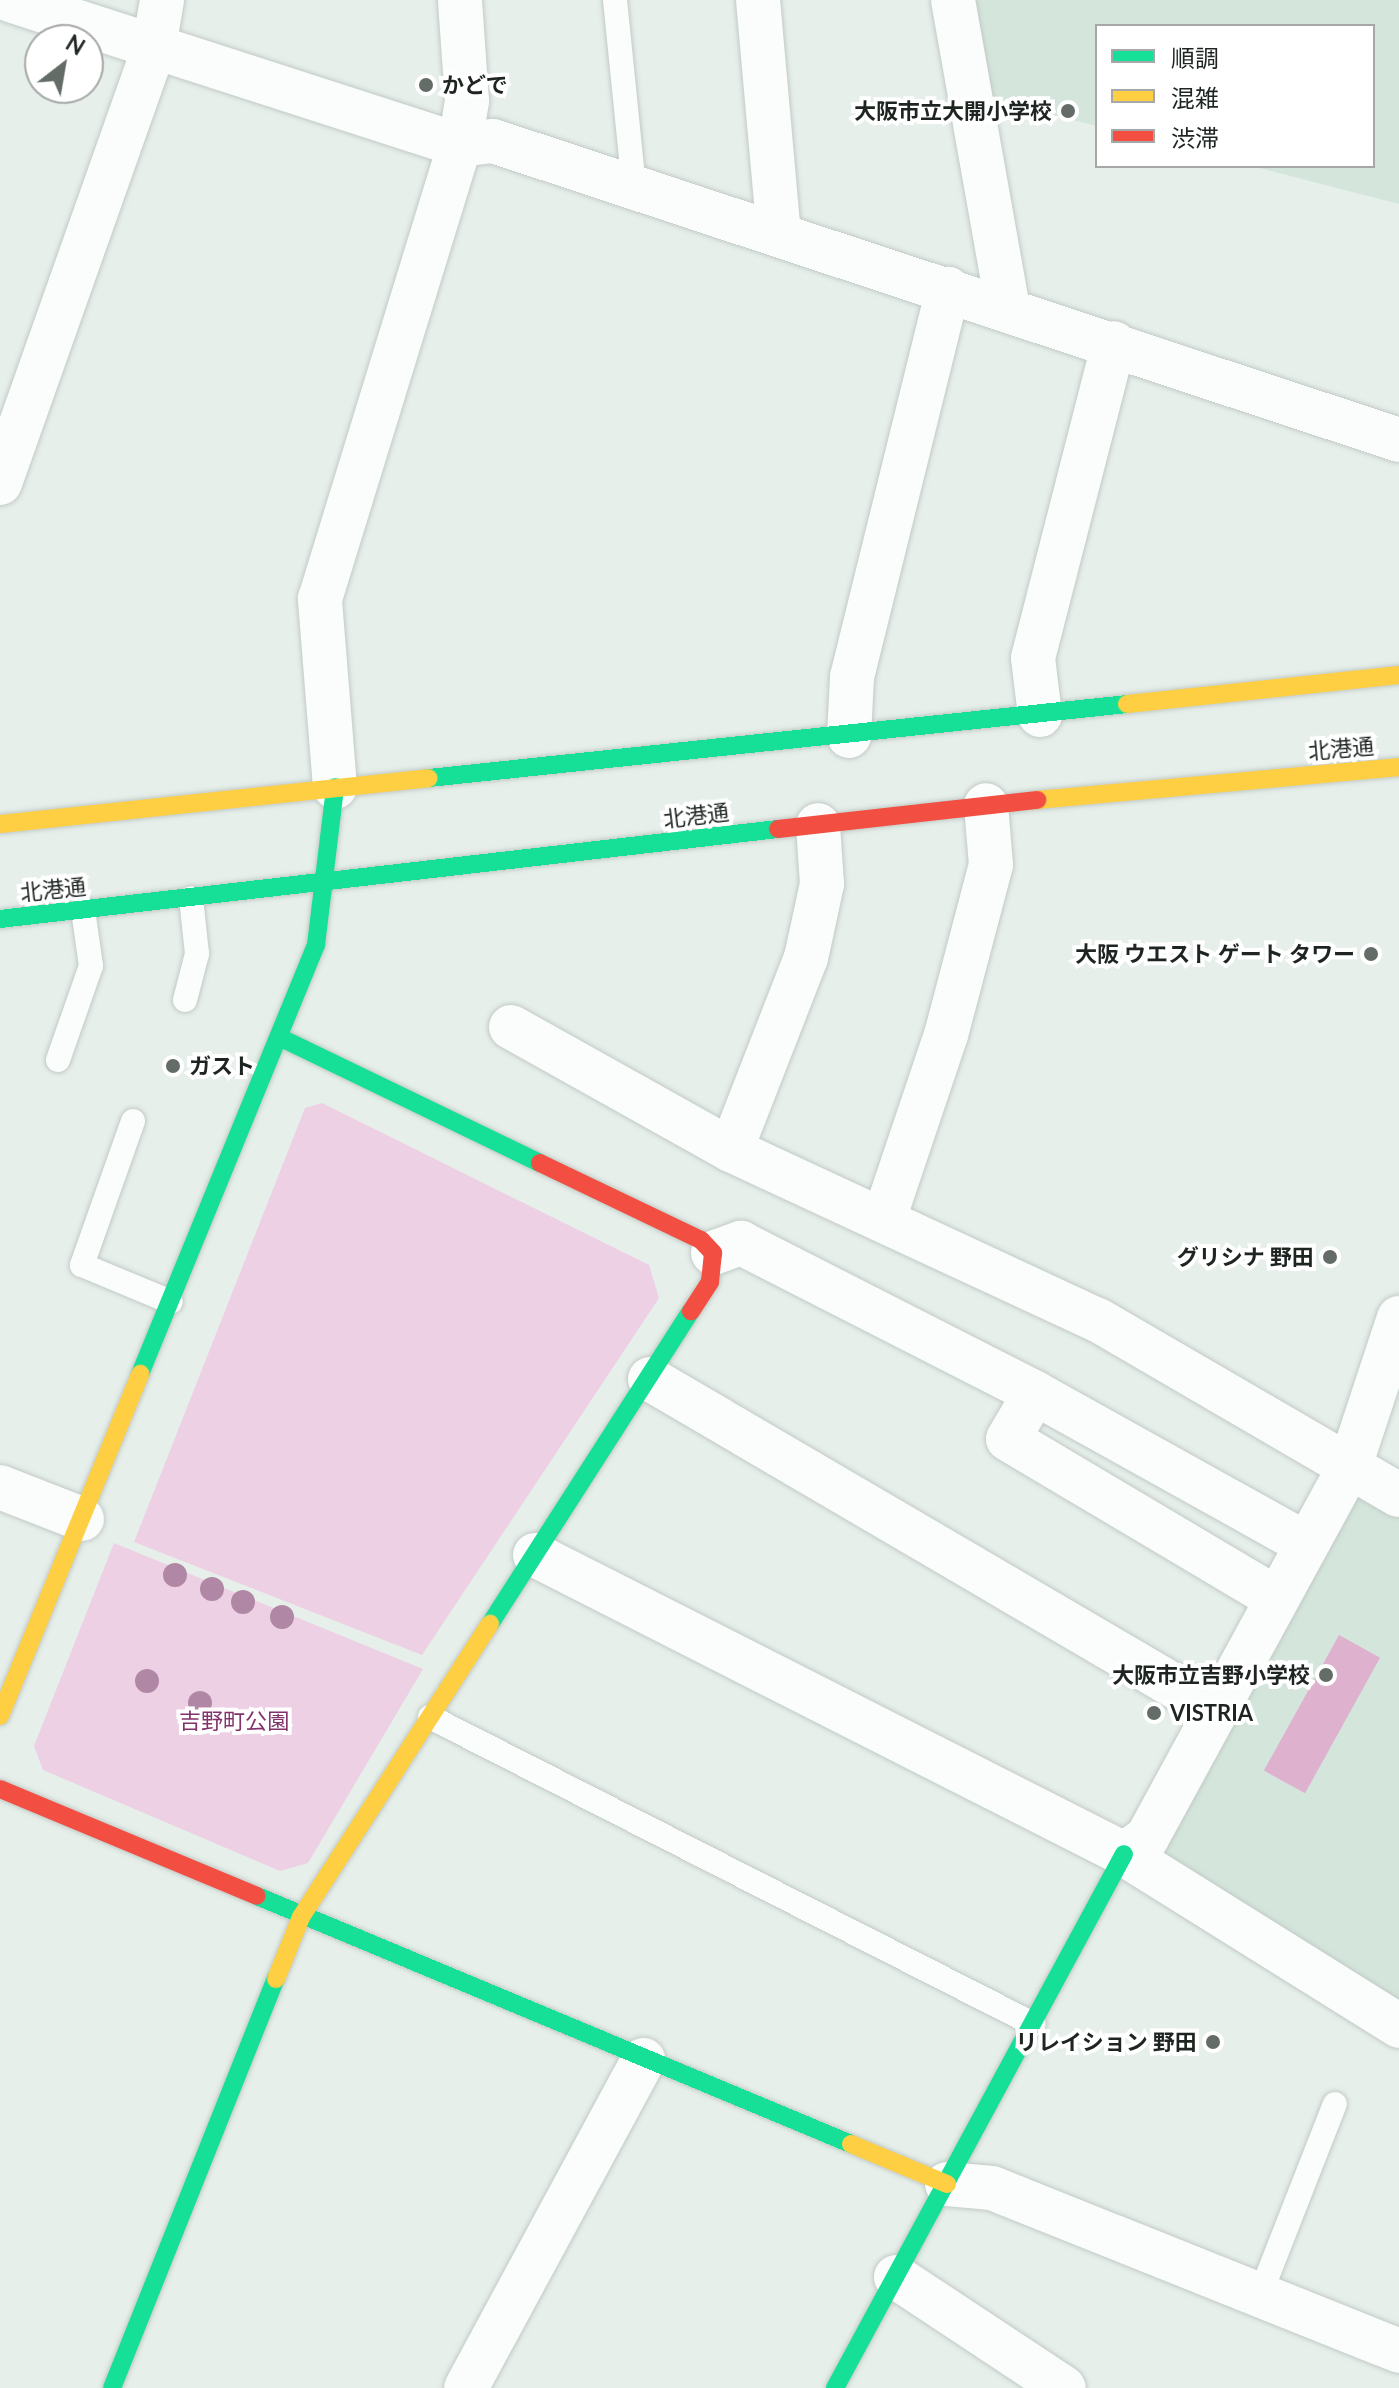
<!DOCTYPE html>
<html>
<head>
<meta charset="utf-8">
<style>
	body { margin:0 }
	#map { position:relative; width:1399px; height:2388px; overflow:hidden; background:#e6efea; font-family:Lato,"Noto Sans JP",sans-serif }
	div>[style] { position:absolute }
	.built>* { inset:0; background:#d4e6dc }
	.green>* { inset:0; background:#edd0e3 }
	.water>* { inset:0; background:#deb1cf; transform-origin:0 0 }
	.roads { filter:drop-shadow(0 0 2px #c2cac6) drop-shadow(0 0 2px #c2cac6) }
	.lane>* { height:24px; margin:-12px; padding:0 12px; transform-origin:12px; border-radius:12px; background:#fbfdfc }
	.street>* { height:44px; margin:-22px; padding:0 22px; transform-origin:22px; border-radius:22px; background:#fbfdfc }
	.fast>* { height:18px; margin:-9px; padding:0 9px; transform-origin:9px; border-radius:9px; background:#16e098 }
	.slow>* { height:18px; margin:-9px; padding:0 9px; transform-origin:9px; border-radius:9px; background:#ffcf43 }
	.jam>* { height:18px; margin:-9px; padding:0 9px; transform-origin:9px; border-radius:9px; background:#f24e42 }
	.trees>* { width:24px; height:24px; margin:-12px; border-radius:50%; background:#b088a5 }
	.dots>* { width:22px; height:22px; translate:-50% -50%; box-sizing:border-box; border:4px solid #fff; border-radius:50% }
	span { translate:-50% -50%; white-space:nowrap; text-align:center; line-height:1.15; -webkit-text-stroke:8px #fff; paint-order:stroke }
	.poi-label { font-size:22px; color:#1e2521; font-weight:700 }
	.left { translate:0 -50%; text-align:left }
	.right { translate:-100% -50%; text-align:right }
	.street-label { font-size:22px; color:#1e2521 }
	.park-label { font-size:22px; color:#83336c }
	.legend { position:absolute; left:1095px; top:24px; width:280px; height:144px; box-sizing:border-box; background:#fff; border:2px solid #a5a8a6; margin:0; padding:10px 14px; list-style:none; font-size:24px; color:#1e2521 }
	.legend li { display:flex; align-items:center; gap:16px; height:40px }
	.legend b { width:40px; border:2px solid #a5a8a6 }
	.north { position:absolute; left:24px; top:24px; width:80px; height:80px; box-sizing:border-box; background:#fff; border:2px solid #a5a8a6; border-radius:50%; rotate:31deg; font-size:22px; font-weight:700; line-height:32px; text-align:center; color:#1e2521 }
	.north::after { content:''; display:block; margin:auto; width:28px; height:36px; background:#646c67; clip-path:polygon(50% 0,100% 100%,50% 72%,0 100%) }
</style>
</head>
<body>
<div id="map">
	<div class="built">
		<div style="clip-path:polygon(964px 0,1399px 0,1399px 204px,1252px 166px,1373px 166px,1373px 26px,1097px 26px,1097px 126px,981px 97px)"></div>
		<div style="clip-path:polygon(1352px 1494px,1399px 1507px,1399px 2001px,1165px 1854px,1161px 1843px)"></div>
	</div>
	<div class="green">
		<div style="clip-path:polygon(322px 1103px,649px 1265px,659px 1298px,422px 1655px,134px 1542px,305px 1108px)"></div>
		<div style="clip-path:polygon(114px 1543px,423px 1669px,308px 1863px,280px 1871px,43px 1770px,34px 1746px)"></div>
	</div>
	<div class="water">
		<div style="left:1339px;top:1635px;width:47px;height:155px;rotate:29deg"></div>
	</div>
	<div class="roads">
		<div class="lane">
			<div style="left:615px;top:0;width:188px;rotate:84.2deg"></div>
			<div style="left:185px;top:1000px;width:48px;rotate:-75.4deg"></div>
			<div style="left:197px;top:954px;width:56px;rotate:-96.1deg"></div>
			<div style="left:58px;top:1060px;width:100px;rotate:-70.7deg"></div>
			<div style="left:91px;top:966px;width:57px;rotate:-98.1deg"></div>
			<div style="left:133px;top:1121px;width:153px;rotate:109.5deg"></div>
			<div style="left:82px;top:1265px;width:96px;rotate:22.6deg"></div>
			<div style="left:430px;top:1717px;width:677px;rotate:26.98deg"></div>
			<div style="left:1260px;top:2295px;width:205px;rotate:-68.6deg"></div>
		</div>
		<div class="street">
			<div style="left:10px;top:0;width:473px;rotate:17.9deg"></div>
			<div style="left:460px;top:145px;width:33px;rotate:-7deg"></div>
			<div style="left:493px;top:141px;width:954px;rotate:18.26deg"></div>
			<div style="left:758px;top:0;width:235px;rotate:84.9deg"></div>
			<div style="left:953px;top:0;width:313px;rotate:79.9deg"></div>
			<div style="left:0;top:483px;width:462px;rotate:-70.5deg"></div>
			<div style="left:154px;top:47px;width:48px;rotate:-80.3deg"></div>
			<div style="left:1040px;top:715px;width:57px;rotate:-97deg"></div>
			<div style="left:1033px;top:658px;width:325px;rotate:-75.6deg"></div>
			<div style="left:849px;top:736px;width:59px;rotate:-87.1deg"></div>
			<div style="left:852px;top:677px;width:400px;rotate:-76.1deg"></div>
			<div style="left:335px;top:787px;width:189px;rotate:-94.6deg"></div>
			<div style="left:320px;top:599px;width:475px;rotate:-72.9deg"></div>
			<div style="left:460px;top:145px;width:45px;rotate:-81deg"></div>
			<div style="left:467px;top:101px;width:101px;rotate:-94deg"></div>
			<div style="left:511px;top:1027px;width:252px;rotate:29.2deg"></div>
			<div style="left:731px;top:1150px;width:404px;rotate:24.9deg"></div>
			<div style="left:1098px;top:1320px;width:348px;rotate:30.2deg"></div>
			<div style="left:731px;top:1150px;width:206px;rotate:-68.7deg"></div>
			<div style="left:806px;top:958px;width:76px;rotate:-77.8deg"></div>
			<div style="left:822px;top:884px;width:59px;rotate:-93.9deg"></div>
			<div style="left:884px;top:1219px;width:194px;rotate:-71.4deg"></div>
			<div style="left:946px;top:1035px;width:176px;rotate:-75.2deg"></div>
			<div style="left:991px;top:865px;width:60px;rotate:-94.8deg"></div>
			<div style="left:713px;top:1253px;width:30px;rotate:-20deg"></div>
			<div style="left:741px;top:1243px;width:330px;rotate:27deg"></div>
			<div style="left:1035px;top:1393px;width:310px;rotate:29.1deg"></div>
			<div style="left:650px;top:1379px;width:657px;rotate:30.35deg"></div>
			<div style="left:1035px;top:1393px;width:53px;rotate:120.4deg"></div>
			<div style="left:1008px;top:1439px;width:312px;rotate:30.7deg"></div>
			<div style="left:0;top:1487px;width:88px;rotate:21.3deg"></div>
			<div style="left:535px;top:1555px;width:661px;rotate:26.91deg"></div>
			<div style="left:1124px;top:1854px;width:324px;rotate:32deg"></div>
			<div style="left:1124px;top:1854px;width:28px;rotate:-35deg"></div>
			<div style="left:1147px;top:1838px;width:424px;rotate:-61.4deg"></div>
			<div style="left:1350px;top:1466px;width:156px;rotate:-71.7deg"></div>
			<div style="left:947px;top:2184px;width:45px;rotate:5.1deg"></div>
			<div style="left:992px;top:2188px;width:438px;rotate:21.8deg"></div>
			<div style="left:896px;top:2277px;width:201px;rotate:33.5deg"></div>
			<div style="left:466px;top:2388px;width:373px;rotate:-61.6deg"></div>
		</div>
		<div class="fast">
			<div style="left:429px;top:778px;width:702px;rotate:-6.05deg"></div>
			<div style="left:0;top:919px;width:783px;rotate:-6.6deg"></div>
			<div style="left:279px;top:1037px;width:290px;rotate:25.8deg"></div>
			<div style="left:140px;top:1374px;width:464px;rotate:-67.7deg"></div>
			<div style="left:316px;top:945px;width:159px;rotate:-83.1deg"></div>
			<div style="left:490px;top:1624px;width:372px;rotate:-57.3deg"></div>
			<div style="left:257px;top:1896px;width:644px;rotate:22.66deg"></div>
			<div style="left:112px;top:2388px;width:441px;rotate:-68.2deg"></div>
			<div style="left:835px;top:2388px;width:607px;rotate:-61.58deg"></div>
		</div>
		<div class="slow">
			<div style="left:1127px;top:704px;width:274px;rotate:-6.1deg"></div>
			<div style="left:1037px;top:800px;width:364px;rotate:-5.2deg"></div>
			<div style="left:0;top:824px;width:431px;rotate:-6.1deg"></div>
			<div style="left:0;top:1716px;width:370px;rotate:-67.7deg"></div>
			<div style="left:276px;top:1979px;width:67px;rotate:-68deg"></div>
			<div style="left:301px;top:1917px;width:349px;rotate:-57.2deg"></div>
			<div style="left:851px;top:2144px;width:104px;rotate:22.6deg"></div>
		</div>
		<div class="jam">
			<div style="left:778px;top:829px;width:261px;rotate:-6.4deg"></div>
			<div style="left:540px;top:1163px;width:178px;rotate:25.6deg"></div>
			<div style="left:701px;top:1240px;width:18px;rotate:47deg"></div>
			<div style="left:713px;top:1253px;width:29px;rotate:96deg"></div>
			<div style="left:710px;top:1282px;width:35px;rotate:123deg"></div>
			<div style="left:0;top:1789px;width:278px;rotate:22.6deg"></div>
		</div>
	</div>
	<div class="trees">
		<div style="left:175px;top:1575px"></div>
		<div style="left:212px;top:1589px"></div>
		<div style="left:243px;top:1602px"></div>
		<div style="left:282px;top:1617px"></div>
		<div style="left:147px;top:1681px"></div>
		<div style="left:200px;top:1703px"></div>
	</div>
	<div class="dots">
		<div style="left:426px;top:85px;background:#646c67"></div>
		<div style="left:1068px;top:111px;background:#646c67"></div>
		<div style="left:1371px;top:954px;background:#646c67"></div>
		<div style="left:173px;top:1066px;background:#646c67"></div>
		<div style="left:1330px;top:1257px;background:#646c67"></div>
		<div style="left:1326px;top:1675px;background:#646c67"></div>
		<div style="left:1154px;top:1713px;background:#646c67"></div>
		<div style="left:1213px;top:2042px;background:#646c67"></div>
	</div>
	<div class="poi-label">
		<span class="left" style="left:442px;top:85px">かどで</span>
		<span class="right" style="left:1052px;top:111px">大阪市立大開小学校</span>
		<span class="right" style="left:1355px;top:954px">大阪 ウエスト ゲート タワー</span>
		<span class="left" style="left:189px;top:1066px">ガスト</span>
		<span class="right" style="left:1314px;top:1257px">グリシナ 野田</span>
		<span class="right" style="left:1310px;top:1675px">大阪市立吉野小学校</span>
		<span class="left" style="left:1170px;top:1713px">VISTRIA</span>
		<span class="right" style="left:1197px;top:2042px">リレイション 野田</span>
	</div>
	<div class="street-label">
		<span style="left:1341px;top:748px;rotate:-5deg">北港通</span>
		<span style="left:696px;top:815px;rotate:-7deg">北港通</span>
		<span style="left:53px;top:889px;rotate:-6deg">北港通</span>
	</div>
	<div class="park-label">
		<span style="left:234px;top:1721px">吉野町公園</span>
	</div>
	<ul class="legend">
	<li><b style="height:10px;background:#16e098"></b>順調</li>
	<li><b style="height:10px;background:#ffcf43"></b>混雑</li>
	<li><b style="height:10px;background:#f24e42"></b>渋滞</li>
	</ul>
	<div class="north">N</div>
</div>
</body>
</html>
